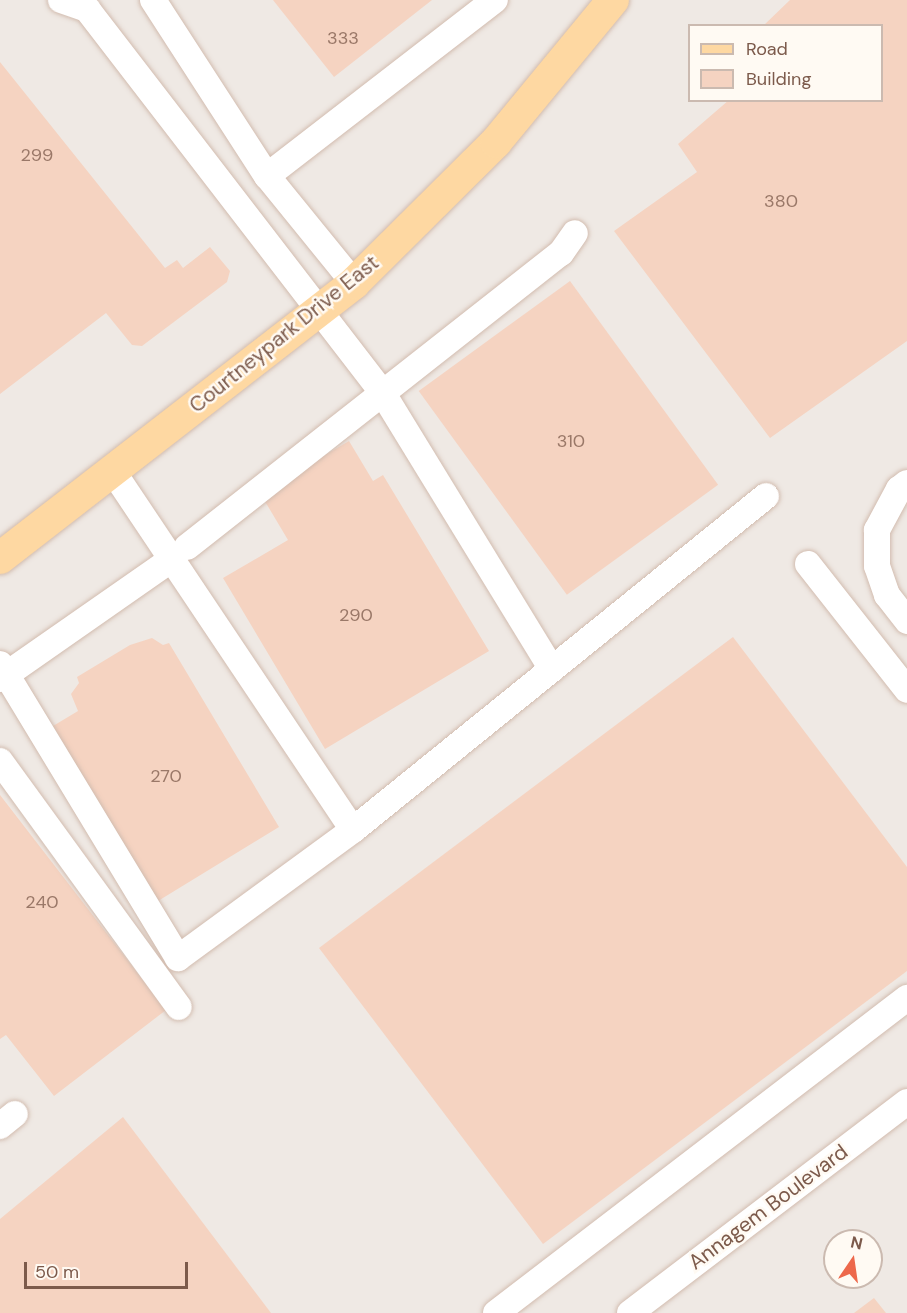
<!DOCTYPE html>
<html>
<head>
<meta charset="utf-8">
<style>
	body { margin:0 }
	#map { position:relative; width:907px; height:1313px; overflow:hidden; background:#fef6eb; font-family:"DM Sans",sans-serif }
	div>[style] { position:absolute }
	.industrial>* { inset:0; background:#efe9e4 }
	.building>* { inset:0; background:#f5d3c1; transform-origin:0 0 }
	.roads { filter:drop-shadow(0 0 2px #d2bcaf) drop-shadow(0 0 2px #d2bcaf) }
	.minor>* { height:26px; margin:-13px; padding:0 13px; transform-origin:13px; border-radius:13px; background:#fff }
	.major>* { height:32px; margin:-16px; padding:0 16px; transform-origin:16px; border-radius:16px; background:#fed8a2 }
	span { translate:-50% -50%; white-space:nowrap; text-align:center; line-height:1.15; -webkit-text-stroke:5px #fffaf3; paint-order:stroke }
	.number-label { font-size:18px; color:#9a7868 }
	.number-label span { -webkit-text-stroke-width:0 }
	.street-label { font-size:21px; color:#7c5a4b }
	.legend { position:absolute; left:688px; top:24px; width:195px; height:78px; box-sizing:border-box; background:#fffaf3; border:2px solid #cbbab0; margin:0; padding:8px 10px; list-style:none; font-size:18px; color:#7c5a4b }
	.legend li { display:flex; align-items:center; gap:12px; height:30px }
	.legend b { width:30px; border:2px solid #cbbab0 }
	.north { position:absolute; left:823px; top:1229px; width:60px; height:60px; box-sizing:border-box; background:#fffaf3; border:2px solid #cbbab0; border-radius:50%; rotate:13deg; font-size:16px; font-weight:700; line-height:24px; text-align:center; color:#7c5a4b }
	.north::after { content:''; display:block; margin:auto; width:21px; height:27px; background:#ed684b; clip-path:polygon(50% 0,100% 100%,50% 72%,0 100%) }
	.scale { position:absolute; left:24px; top:1262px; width:164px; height:27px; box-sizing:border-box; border:3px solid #7c5a4b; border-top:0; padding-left:8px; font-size:18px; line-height:21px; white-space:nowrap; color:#7c5a4b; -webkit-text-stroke:4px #fffaf3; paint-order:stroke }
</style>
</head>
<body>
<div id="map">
	<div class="industrial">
		<div style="clip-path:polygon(evenodd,0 0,907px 0,907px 1313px,0 1313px,0 0,690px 26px,882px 26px,882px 100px,690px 100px,690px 26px,0 0,835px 1241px,871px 1241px,871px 1277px,835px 1277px,835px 1241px)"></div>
	</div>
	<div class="building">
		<div style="clip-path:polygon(273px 0,432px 0,334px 77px)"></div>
		<div style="clip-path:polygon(790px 0,907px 0,907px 341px,770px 438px,614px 231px,697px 172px,678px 144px,729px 100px,882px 100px,882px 26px,763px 26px)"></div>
		<div style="clip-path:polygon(0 62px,165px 268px,177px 260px,183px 268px,210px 247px,230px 271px,227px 282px,142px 346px,132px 345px,106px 313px,0 394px)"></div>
		<div style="left:570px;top:281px;width:252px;height:187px;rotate:54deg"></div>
		<div style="clip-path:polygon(349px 441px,373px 481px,383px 475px,489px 651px,325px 749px,223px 578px,288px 540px,260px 493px)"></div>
		<div style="clip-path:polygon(733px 637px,907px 867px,907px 971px,543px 1244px,319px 948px)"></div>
		<div style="clip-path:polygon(152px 638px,163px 645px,169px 643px,279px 827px,158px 901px,53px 726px,78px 711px,71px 694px,79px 683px,77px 677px,130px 645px)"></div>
		<div style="clip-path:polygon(0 795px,166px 1010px,54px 1096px,6px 1035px,0 1039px)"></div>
		<div style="clip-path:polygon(123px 1117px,271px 1313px,0 1313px,0 1219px)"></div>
		<div style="clip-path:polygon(874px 1298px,886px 1313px,854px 1313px)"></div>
	</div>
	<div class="roads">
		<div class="minor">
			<div style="left:61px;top:0;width:28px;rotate:19deg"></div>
			<div style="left:87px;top:9px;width:483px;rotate:52.4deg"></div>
			<div style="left:382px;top:392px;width:325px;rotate:58.5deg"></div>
			<div style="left:153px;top:0;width:210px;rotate:57.1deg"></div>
			<div style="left:354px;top:283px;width:138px;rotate:-129.1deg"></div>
			<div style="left:267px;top:176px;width:288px;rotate:-37.7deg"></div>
			<div style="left:112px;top:470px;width:433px;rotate:56.2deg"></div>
			<div style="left:907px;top:483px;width:10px;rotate:143deg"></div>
			<div style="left:899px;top:489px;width:47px;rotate:118.2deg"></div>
			<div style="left:877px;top:530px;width:36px;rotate:90deg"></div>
			<div style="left:877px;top:566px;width:31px;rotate:71deg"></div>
			<div style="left:887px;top:595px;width:33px;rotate:52deg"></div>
			<div style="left:187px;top:547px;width:476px;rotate:-38.2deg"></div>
			<div style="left:561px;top:253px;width:24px;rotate:-55deg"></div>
			<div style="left:808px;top:564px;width:160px;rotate:51.8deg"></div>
			<div style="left:0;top:664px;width:344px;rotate:58.8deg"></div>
			<div style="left:178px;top:958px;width:217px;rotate:-36.2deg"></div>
			<div style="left:353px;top:830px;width:531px;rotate:-38.96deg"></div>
			<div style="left:0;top:679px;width:206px;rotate:-34.9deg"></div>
			<div style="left:0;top:761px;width:304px;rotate:54deg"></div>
			<div style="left:0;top:1126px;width:19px;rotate:-39deg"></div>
			<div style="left:496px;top:1313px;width:518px;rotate:-37.47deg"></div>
			<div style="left:630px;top:1313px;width:348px;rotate:-37.3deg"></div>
		</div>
		<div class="major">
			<div style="left:0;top:558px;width:448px;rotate:-37.8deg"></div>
			<div style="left:354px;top:283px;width:200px;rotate:-44.8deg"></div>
			<div style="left:496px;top:142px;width:184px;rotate:-50.5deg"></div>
		</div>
	</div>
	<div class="number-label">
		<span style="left:343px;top:38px">333</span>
		<span style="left:37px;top:155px">299</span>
		<span style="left:781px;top:201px">380</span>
		<span style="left:571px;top:441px">310</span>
		<span style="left:356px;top:615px">290</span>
		<span style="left:166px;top:776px">270</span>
		<span style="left:42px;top:902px">240</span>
	</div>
	<div class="street-label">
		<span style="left:284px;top:334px;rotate:-39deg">Courtneypark Drive East</span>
		<span style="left:768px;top:1207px;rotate:-37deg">Annagem Boulevard</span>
	</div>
	<ul class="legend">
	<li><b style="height:8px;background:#fed8a2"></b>Road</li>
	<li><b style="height:16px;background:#f5d3c1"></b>Building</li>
	</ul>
	<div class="north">N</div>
	<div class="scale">50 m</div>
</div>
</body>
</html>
